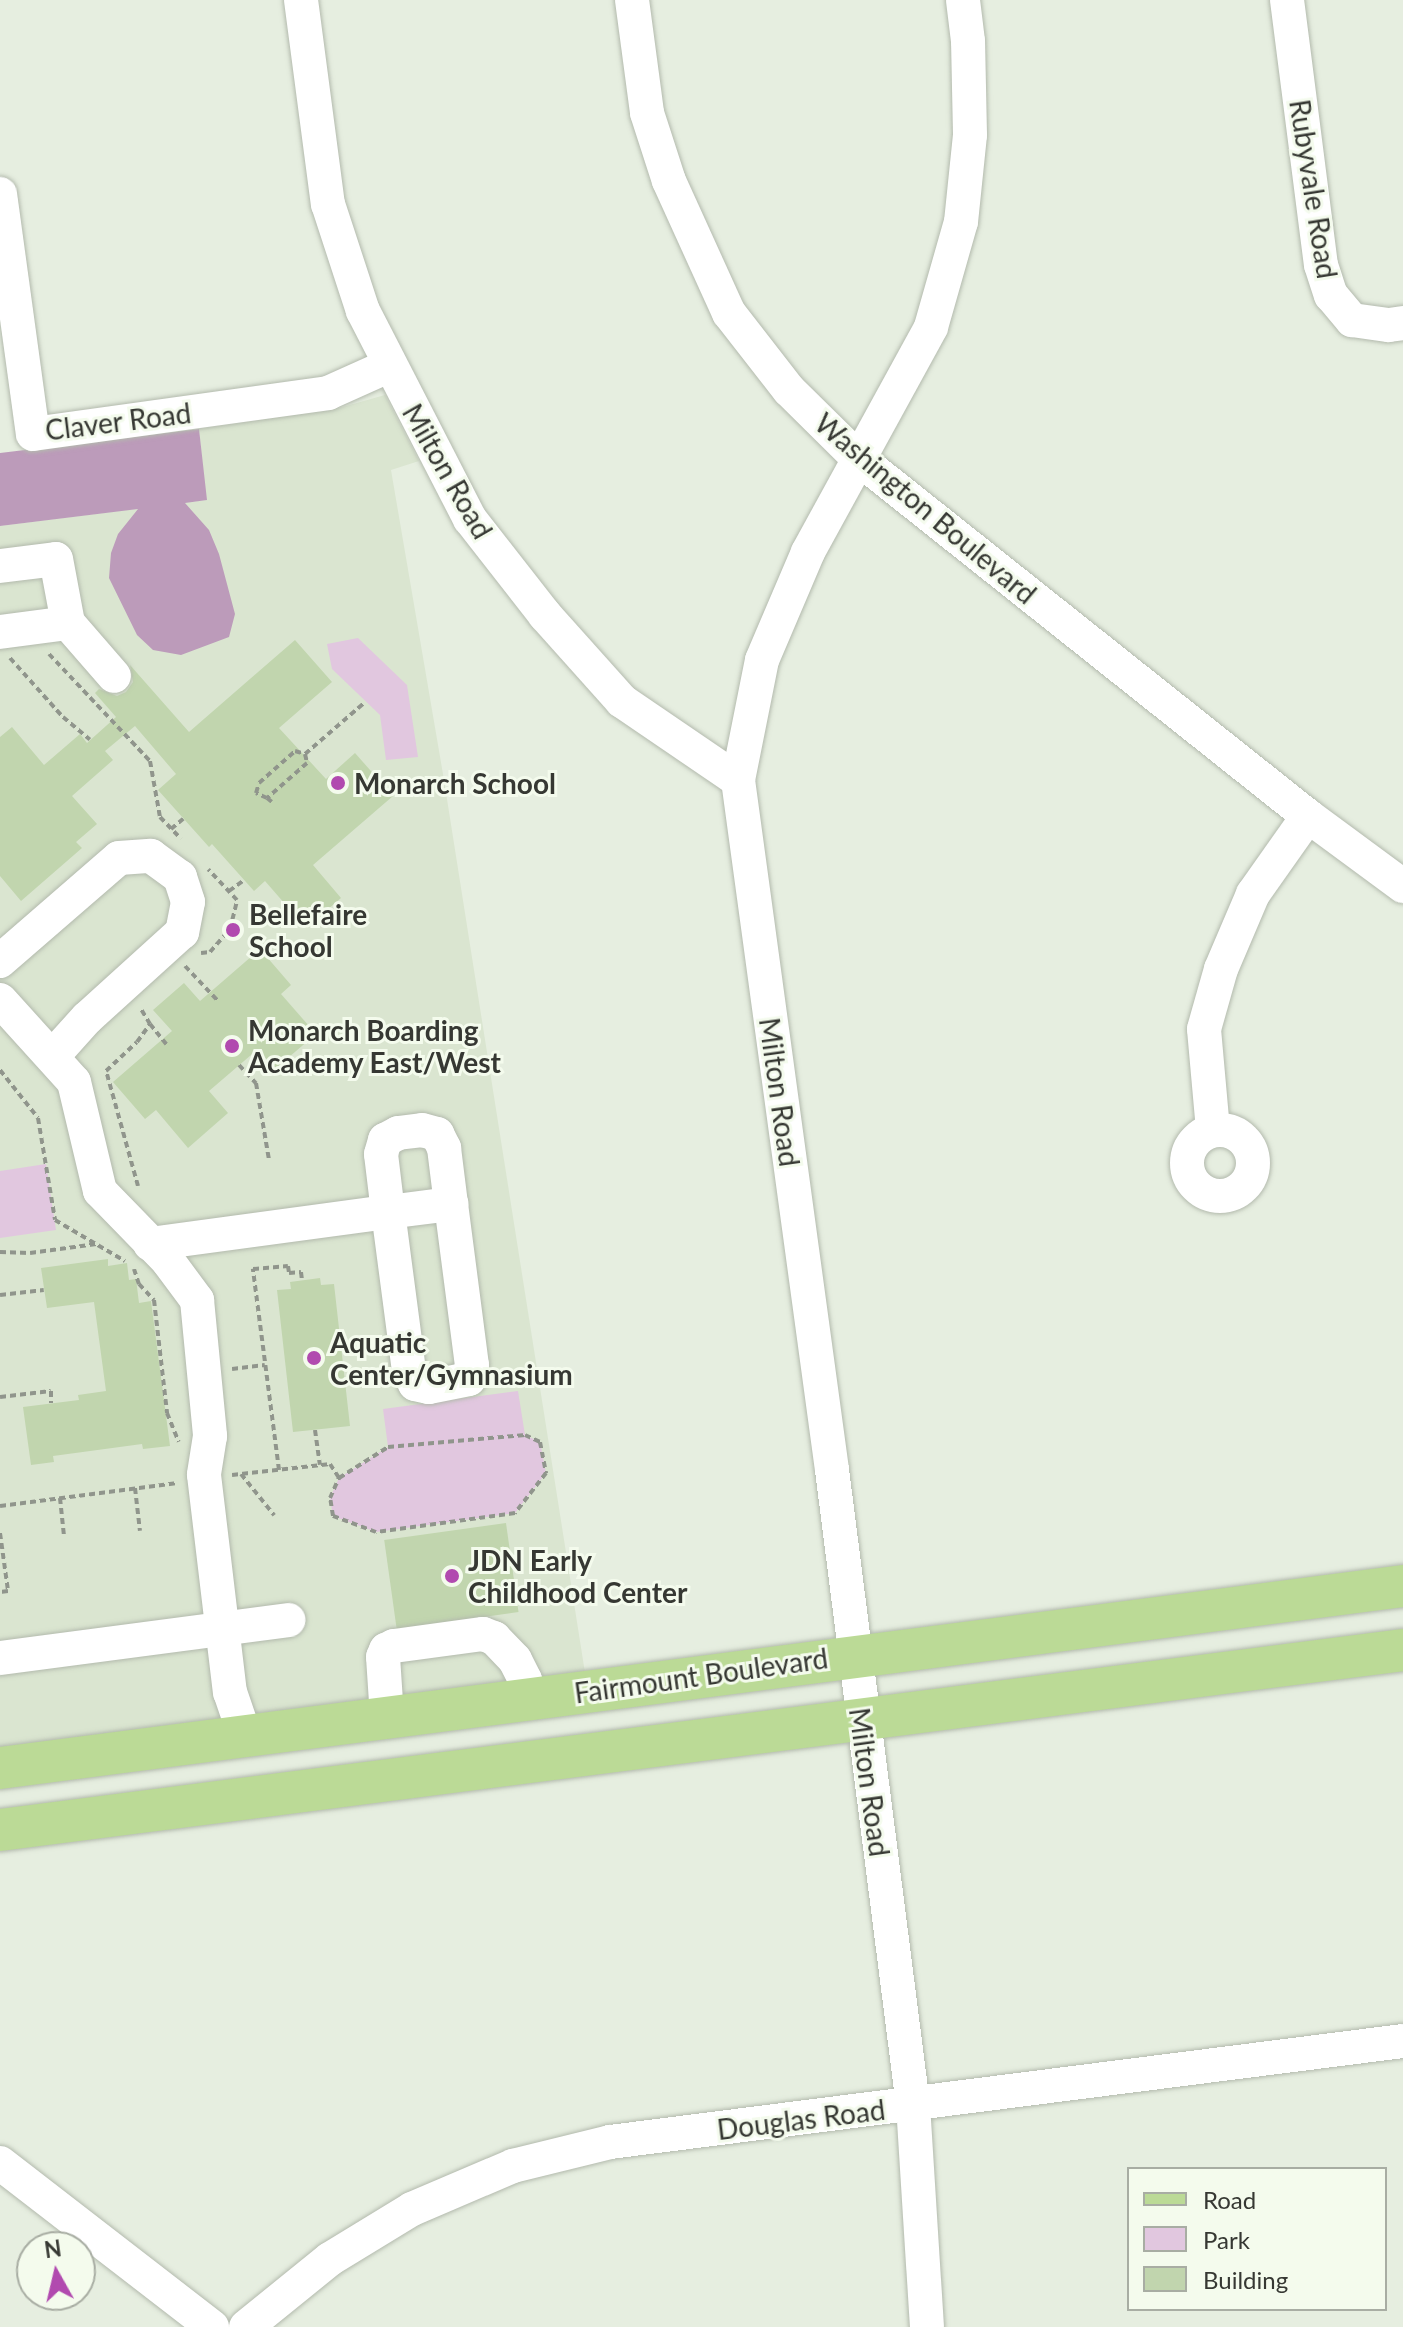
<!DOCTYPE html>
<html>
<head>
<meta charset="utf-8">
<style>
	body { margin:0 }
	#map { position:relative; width:1403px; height:2327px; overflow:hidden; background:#e6eee0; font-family:Lato,sans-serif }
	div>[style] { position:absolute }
	.built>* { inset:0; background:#dae5d0 }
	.green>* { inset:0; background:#e1c7df }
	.forest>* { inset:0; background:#bc9bba }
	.building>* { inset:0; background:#c1d5ae; transform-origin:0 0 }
	.path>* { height:4px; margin-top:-2px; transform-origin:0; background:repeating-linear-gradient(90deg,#90958c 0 6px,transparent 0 10px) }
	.roads { filter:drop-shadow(0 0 2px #b3baad) drop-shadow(0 0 2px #b3baad) }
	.minor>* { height:34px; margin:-17px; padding:0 17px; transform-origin:17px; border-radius:17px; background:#fff }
	.minor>.ring { margin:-17px; padding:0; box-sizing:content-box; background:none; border:34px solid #fff; border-radius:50% }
	.major>* { height:42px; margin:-21px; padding:0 21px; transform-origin:21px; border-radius:21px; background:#bbda96 }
	.dots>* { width:22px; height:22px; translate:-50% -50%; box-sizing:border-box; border:4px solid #f4fbed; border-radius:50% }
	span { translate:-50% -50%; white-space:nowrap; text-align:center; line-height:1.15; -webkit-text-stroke:6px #f4fbed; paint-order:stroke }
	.street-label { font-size:28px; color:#363833 }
	.poi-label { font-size:28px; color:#363833; font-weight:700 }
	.left { translate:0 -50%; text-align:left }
	.legend { position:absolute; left:1127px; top:2167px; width:260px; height:144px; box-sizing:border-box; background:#f4fbed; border:2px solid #a8ada3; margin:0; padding:10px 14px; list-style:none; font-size:24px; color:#363833 }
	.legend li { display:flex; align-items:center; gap:16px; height:40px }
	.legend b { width:40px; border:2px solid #a8ada3 }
	.north { position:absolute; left:16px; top:2231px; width:80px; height:80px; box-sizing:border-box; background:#f4fbed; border:2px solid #a8ada3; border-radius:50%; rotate:352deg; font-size:22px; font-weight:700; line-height:32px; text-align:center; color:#363833 }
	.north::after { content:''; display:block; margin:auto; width:28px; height:36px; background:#b14aaf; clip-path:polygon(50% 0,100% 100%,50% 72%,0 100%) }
</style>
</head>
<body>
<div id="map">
	<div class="built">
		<div style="clip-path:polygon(385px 395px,419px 461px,391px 470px,444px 780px,586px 1679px,0 1757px,0 526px,206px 500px,199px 429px,339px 408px)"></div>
	</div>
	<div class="green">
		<div style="clip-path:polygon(358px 638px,407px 685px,418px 757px,386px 760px,380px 715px,332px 669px,327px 644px)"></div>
		<div style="clip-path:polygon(46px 1164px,56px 1230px,0 1238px,0 1171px)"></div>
		<div style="clip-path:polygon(518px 1391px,525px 1435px,540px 1442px,546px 1473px,515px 1513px,376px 1532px,333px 1516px,330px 1498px,339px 1478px,388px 1447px,383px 1409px)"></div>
	</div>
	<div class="forest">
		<div style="clip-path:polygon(199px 429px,207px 500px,185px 503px,209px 530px,219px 554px,235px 614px,229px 637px,181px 655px,153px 650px,137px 635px,109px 578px,111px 553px,118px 534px,138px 509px,0 526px,0 453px)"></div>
	</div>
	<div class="building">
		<div style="clip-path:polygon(295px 640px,332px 682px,279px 728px,326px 779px,355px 753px,393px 796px,313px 865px,341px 898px,306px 928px,265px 881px,254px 891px,212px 844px,209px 847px,158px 790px,176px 774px,135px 726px,105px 751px,113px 760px,72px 796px,97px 824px,76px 842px,82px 848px,21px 901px,0 876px,0 737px,12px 727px,44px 765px,80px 734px,87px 743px,116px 717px,95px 693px,99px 689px,117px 696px,126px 692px,133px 682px,130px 665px,189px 732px)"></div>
		<div style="clip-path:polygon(260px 949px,291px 985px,281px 994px,316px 1034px,275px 1069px,258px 1049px,209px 1091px,228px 1113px,188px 1148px,156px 1110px,145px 1119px,113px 1082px,172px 1031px,153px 1010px,184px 983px,200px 1001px)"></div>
		<div style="clip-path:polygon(108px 1259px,108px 1266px,127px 1263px,129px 1280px,136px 1279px,139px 1303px,151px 1301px,170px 1446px,143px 1449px,142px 1444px,53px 1456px,54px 1462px,31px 1465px,23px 1407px,79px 1400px,78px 1395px,106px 1391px,94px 1302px,47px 1308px,41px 1268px)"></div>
		<div style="clip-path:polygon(320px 1278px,321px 1285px,334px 1284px,350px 1426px,293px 1432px,277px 1290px,291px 1289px,290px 1282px)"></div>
		<div style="left:506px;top:1523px;width:90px;height:123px;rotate:82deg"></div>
	</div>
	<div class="path">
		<div style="left:49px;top:654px;width:147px;rotate:46.7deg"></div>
		<div style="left:150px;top:761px;width:57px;rotate:79.9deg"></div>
		<div style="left:160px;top:817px;width:30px;rotate:46deg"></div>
		<div style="left:10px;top:658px;width:79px;rotate:48.1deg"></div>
		<div style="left:63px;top:717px;width:35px;rotate:40deg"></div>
		<div style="left:305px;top:754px;width:78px;rotate:-40.8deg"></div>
		<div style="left:267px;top:798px;width:12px;rotate:-156deg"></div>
		<div style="left:256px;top:793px;width:10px;rotate:-73deg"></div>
		<div style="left:259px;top:783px;width:48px;rotate:-41.6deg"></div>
		<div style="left:295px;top:751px;width:10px;rotate:17deg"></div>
		<div style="left:305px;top:754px;width:9px;rotate:77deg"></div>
		<div style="left:307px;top:763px;width:53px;rotate:138.8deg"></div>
		<div style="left:267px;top:798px;width:6px;rotate:39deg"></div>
		<div style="left:171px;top:829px;width:16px;rotate:-40deg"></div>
		<div style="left:229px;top:891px;width:19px;rotate:-36deg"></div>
		<div style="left:201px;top:953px;width:9px;rotate:-6deg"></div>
		<div style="left:210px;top:952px;width:30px;rotate:-49deg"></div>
		<div style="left:230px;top:929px;width:30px;rotate:-76deg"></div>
		<div style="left:237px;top:900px;width:42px;rotate:-133.1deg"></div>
		<div style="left:185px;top:966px;width:47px;rotate:46.7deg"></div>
		<div style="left:150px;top:1024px;width:26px;rotate:51deg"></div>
		<div style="left:239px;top:1065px;width:25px;rotate:47deg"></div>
		<div style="left:256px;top:1083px;width:78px;rotate:80.4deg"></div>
		<div style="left:0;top:1070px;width:61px;rotate:51.6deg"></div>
		<div style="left:38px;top:1118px;width:103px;rotate:80.5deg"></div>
		<div style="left:55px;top:1220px;width:81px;rotate:30.4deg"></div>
		<div style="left:138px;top:1186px;width:119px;rotate:-105.5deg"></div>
		<div style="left:106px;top:1071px;width:42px;rotate:-43.1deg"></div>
		<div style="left:137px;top:1042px;width:22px;rotate:-54deg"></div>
		<div style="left:150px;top:1024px;width:17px;rotate:-121deg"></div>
		<div style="left:0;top:1252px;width:30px;rotate:2deg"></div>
		<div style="left:30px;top:1253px;width:67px;rotate:-7.8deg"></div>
		<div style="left:134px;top:1269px;width:16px;rotate:72deg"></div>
		<div style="left:139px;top:1284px;width:22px;rotate:47deg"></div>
		<div style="left:154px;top:1300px;width:114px;rotate:83.4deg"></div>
		<div style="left:167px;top:1413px;width:31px;rotate:68deg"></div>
		<div style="left:0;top:1295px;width:44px;rotate:-6.5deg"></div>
		<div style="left:232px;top:1369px;width:33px;rotate:-7deg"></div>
		<div style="left:0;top:1397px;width:51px;rotate:-6.7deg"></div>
		<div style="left:51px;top:1391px;width:12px;rotate:90deg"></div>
		<div style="left:315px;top:1430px;width:35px;rotate:82deg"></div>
		<div style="left:279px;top:1470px;width:203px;rotate:-97.4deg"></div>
		<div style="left:253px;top:1269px;width:35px;rotate:-5deg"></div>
		<div style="left:288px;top:1266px;width:7px;rotate:82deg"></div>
		<div style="left:289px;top:1273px;width:12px;rotate:-5deg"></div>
		<div style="left:301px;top:1272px;width:8px;rotate:83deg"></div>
		<div style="left:241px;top:1474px;width:53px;rotate:51.2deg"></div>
		<div style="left:232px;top:1475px;width:99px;rotate:-6.4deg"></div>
		<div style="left:330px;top:1464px;width:17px;rotate:57deg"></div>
		<div style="left:339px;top:1478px;width:58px;rotate:-32.3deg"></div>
		<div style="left:388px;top:1447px;width:138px;rotate:-5deg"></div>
		<div style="left:525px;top:1435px;width:17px;rotate:25deg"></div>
		<div style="left:540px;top:1442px;width:32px;rotate:79deg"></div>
		<div style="left:546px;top:1473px;width:51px;rotate:127.8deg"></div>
		<div style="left:515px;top:1513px;width:140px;rotate:172.2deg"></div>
		<div style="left:376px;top:1532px;width:46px;rotate:-159.6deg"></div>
		<div style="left:333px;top:1516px;width:18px;rotate:-99deg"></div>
		<div style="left:330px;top:1498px;width:22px;rotate:-66deg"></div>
		<div style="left:135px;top:1488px;width:43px;rotate:83.4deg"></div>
		<div style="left:60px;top:1498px;width:39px;rotate:84deg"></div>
		<div style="left:0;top:1506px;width:177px;rotate:-7.4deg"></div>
		<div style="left:0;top:1533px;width:59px;rotate:82.1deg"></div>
		<div style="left:8px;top:1591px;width:8px;rotate:173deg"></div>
	</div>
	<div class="roads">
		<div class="minor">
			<div style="left:301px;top:0;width:206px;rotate:82.5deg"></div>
			<div style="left:328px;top:204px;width:113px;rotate:71.9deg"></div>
			<div style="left:363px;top:311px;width:234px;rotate:62.8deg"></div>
			<div style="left:470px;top:519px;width:122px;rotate:52deg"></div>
			<div style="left:545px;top:615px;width:115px;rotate:48.2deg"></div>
			<div style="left:622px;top:701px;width:140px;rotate:34.3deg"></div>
			<div style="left:738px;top:780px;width:696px;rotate:82.24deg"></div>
			<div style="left:832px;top:1470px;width:640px;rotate:82.73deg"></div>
			<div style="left:913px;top:2105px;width:222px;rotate:86.4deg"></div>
			<div style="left:632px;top:0;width:114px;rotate:82.4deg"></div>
			<div style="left:647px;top:113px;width:71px;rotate:72.1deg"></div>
			<div style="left:669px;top:181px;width:145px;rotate:65.6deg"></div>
			<div style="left:729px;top:313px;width:98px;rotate:52.1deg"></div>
			<div style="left:789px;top:390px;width:98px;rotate:44.6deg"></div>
			<div style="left:859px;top:459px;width:574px;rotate:38.49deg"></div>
			<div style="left:1308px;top:816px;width:118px;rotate:36.4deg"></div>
			<div style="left:1287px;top:0;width:267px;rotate:82.7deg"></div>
			<div style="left:1321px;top:265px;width:32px;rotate:72deg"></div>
			<div style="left:1331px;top:295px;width:33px;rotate:50deg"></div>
			<div style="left:1352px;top:320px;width:37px;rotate:8deg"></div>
			<div style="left:1389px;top:325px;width:14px;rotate:-8deg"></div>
			<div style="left:0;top:194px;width:242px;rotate:82.2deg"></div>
			<div style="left:33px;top:434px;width:298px;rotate:-7.9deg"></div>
			<div style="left:328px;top:393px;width:66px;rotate:-24.2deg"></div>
			<div style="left:0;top:566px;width:56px;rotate:-7.1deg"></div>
			<div style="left:56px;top:559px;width:65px;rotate:79.4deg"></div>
			<div style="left:68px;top:623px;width:69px;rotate:172.5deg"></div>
			<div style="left:68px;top:623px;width:70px;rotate:49deg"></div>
			<div style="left:738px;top:780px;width:122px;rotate:-78.7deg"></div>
			<div style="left:762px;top:660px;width:117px;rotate:-66.9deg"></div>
			<div style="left:808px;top:552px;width:256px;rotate:-61.3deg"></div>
			<div style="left:931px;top:327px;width:109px;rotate:-74.1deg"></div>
			<div style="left:961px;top:222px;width:87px;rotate:-84.1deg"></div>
			<div style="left:970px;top:135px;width:94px;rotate:-91.2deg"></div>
			<div style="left:968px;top:41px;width:41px;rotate:-97deg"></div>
			<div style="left:0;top:961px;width:157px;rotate:-40.9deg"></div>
			<div style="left:119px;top:858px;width:32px;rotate:-4deg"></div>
			<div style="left:151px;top:856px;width:36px;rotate:36deg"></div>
			<div style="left:180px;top:877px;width:26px;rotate:72deg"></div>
			<div style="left:188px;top:902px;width:31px;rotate:101deg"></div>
			<div style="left:182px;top:932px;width:128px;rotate:137.8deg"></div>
			<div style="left:87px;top:1018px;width:52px;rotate:131.9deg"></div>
			<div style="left:0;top:1000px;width:110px;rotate:47.9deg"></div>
			<div style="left:74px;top:1082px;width:112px;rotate:76.6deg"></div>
			<div style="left:100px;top:1191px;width:98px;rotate:45.8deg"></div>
			<div style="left:168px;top:1261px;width:49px;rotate:53.4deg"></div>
			<div style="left:197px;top:1300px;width:137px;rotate:84.5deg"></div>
			<div style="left:210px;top:1436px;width:39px;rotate:99deg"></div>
			<div style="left:204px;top:1475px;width:219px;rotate:83.2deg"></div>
			<div style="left:230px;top:1692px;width:46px;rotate:71.2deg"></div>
			<div style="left:1213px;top:1130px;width:101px;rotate:-95.1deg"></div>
			<div style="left:1204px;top:1029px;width:62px;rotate:-74.2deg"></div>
			<div style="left:1221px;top:969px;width:82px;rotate:-66.9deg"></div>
			<div style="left:1253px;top:894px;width:95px;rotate:-54.8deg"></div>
			<div class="ring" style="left:1187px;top:1130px;width:32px;height:32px"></div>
			<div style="left:150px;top:1244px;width:240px;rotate:-7.7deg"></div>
			<div style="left:388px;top:1212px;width:64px;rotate:-7.2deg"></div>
			<div style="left:451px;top:1204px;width:162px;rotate:82.6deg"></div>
			<div style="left:472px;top:1365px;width:14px;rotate:102deg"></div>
			<div style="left:469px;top:1379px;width:41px;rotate:168.7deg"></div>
			<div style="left:429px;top:1387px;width:14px;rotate:-168deg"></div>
			<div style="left:415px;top:1384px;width:14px;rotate:-115deg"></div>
			<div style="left:409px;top:1371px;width:160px;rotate:-97.5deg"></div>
			<div style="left:388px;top:1212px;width:58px;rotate:-96.9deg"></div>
			<div style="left:381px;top:1154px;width:15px;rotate:-74deg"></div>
			<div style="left:385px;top:1140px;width:15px;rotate:-28deg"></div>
			<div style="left:398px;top:1133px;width:24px;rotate:-7deg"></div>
			<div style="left:422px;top:1130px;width:16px;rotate:15deg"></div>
			<div style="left:437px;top:1134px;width:16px;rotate:63deg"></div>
			<div style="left:444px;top:1148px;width:56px;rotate:82.9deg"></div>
			<div style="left:0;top:1658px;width:291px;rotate:-7.5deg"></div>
			<div style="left:387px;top:1717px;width:60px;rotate:-93.8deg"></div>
			<div style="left:383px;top:1657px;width:8px;rotate:-67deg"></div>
			<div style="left:386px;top:1650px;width:9px;rotate:-27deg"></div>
			<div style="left:394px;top:1646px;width:90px;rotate:-7.7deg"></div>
			<div style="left:483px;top:1634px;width:12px;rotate:20deg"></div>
			<div style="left:494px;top:1638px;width:30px;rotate:46deg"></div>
			<div style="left:515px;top:1660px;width:22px;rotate:63deg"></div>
			<div style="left:525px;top:1680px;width:18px;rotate:99deg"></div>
			<div style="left:0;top:2163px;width:268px;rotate:37.7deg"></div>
			<div style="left:246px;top:2327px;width:108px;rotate:-39deg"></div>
			<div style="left:330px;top:2259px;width:96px;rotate:-31.4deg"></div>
			<div style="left:412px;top:2209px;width:110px;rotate:-23.1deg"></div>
			<div style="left:513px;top:2166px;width:100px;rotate:-13.9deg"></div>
			<div style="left:610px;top:2142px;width:799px;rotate:-7.26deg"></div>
		</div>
		<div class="major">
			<div style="left:0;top:1768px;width:1415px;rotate:-7.39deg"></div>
			<div style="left:0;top:1830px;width:1414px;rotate:-7.31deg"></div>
		</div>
	</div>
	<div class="dots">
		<div style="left:338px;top:783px;background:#b14aaf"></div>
		<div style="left:233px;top:930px;background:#b14aaf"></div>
		<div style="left:232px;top:1046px;background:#b14aaf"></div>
		<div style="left:314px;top:1358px;background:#b14aaf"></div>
		<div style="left:452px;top:1576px;background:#b14aaf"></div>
	</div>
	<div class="street-label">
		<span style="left:1314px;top:189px;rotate:81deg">Rubyvale Road</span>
		<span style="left:118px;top:421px;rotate:-7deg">Claver Road</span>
		<span style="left:448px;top:471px;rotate:60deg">Milton Road</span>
		<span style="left:926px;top:508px;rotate:40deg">Washington Boulevard</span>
		<span style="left:780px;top:1092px;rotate:82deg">Milton Road</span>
		<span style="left:701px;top:1675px;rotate:-8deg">Fairmount Boulevard</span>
		<span style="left:870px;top:1782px;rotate:82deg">Milton Road</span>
		<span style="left:801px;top:2119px;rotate:-7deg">Douglas Road</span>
	</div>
	<div class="poi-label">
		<span class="left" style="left:354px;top:783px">Monarch School</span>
		<span class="left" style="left:249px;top:930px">Bellefaire<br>School</span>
		<span class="left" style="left:248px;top:1046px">Monarch Boarding<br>Academy East/West</span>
		<span class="left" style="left:330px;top:1358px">Aquatic<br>Center/Gymnasium</span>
		<span class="left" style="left:468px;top:1576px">JDN Early<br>Childhood Center</span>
	</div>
	<ul class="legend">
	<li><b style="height:10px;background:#bbda96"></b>Road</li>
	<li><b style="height:22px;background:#e1c7df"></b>Park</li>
	<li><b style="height:22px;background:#c1d5ae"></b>Building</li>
	</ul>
	<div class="north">N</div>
</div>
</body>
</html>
